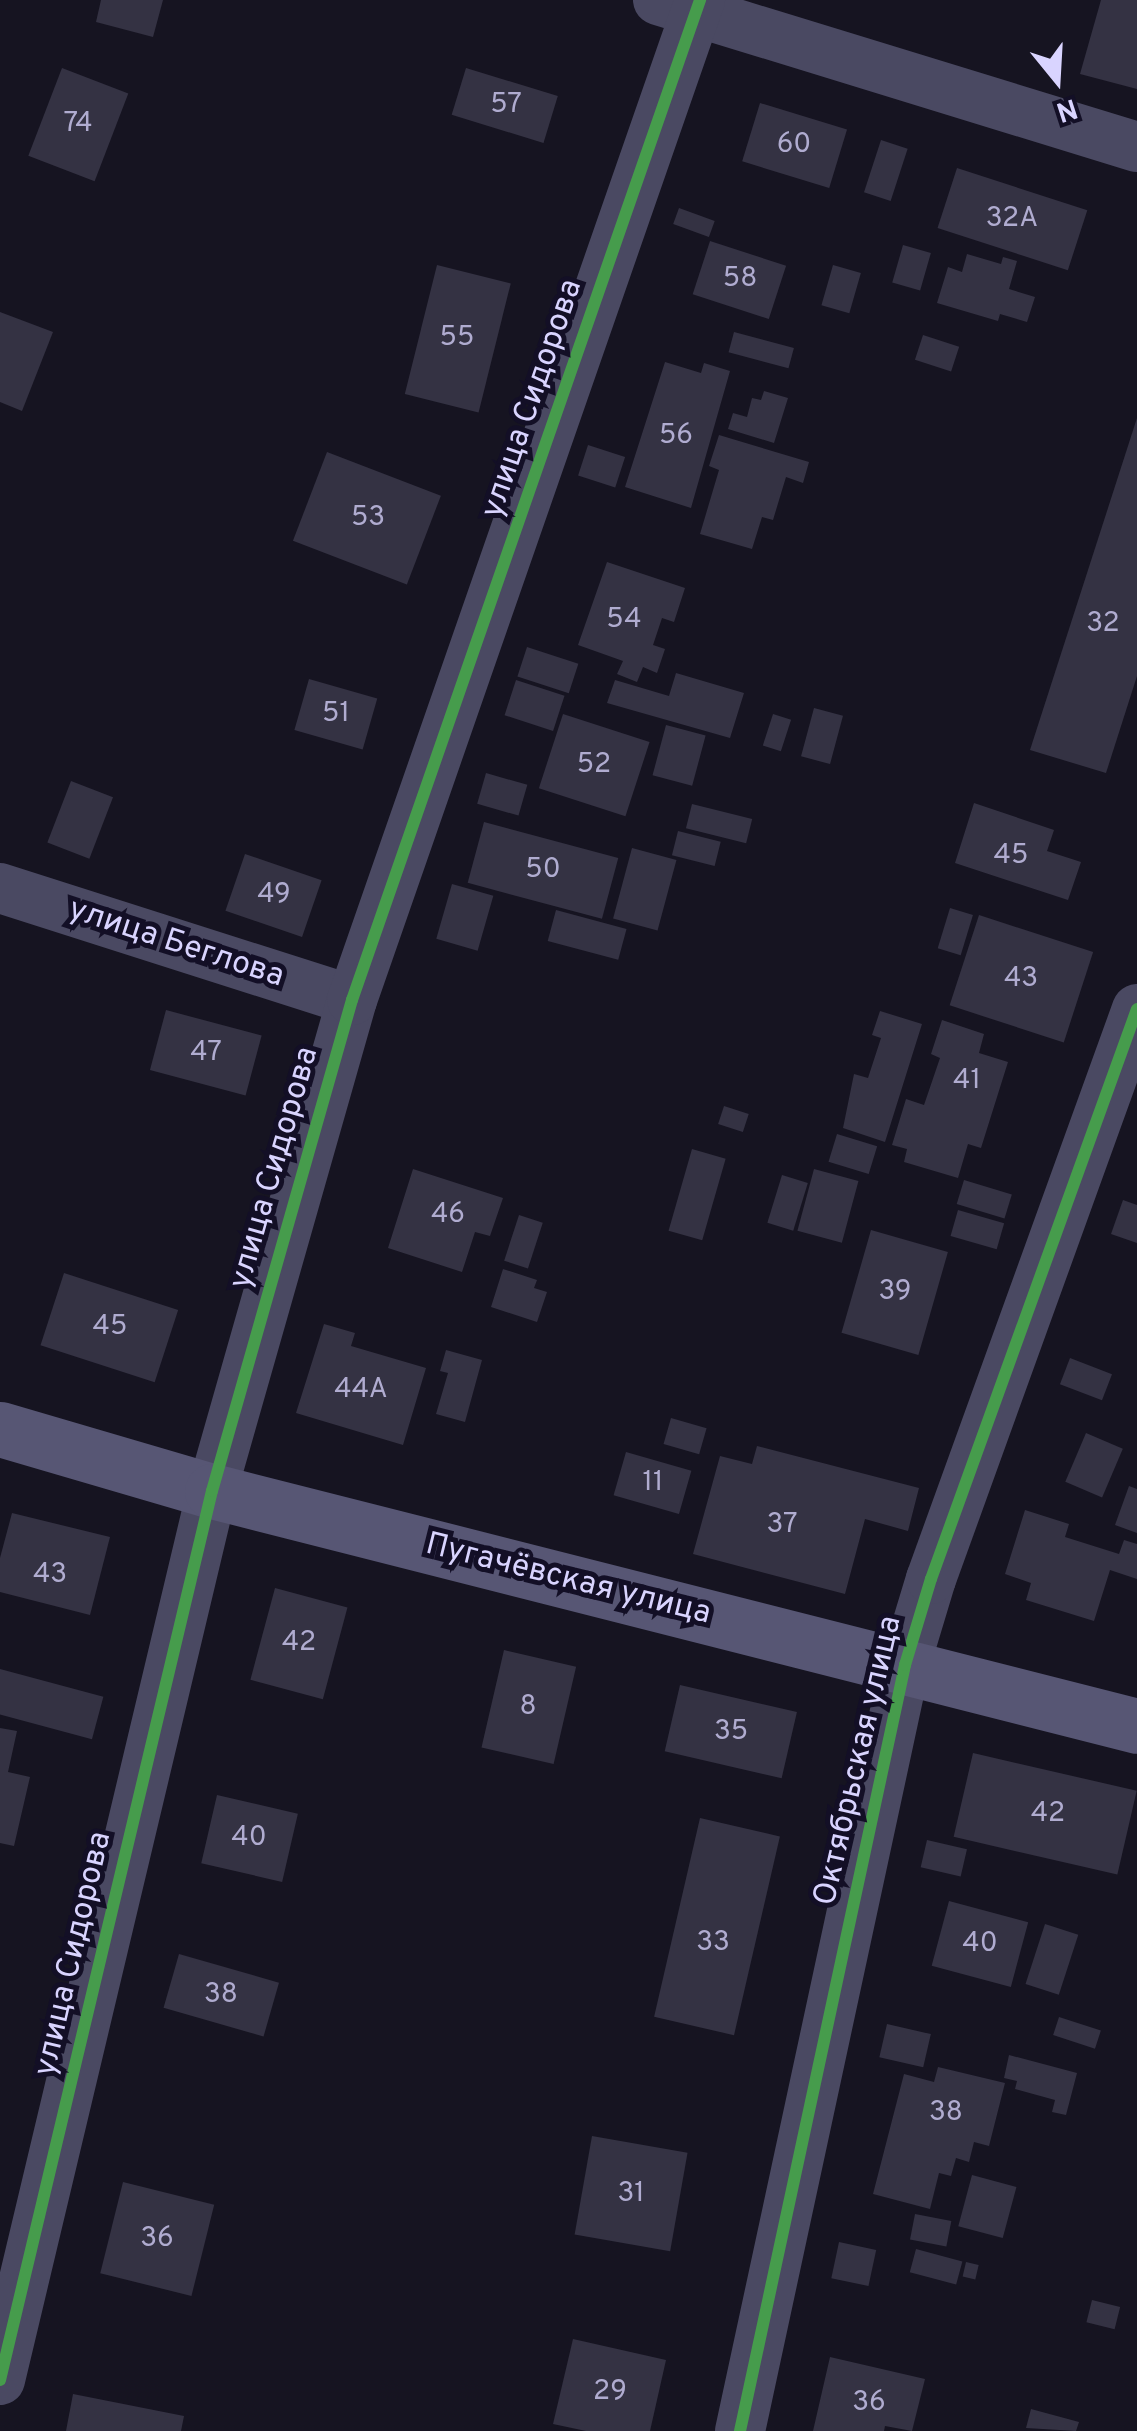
<!DOCTYPE html>
<html>
<head>
<meta charset="utf-8">
<style>
	body { margin:0 }
	#map { position:relative; width:1137px; height:2431px; overflow:hidden; background:#161421; font-family:Overpass,sans-serif }
	div>[style] { position:absolute }
	.building>* { inset:0; background:#343243; transform-origin:0 0 }
	.street>* { height:50px; margin:-25px; padding:0 25px; transform-origin:25px; border-radius:25px; background:#4a4962 }
	.secondary>* { height:55px; margin:-27.5px; padding:0 27.5px; transform-origin:27.5px; border-radius:27.5px; background:#575674 }
	.cycleway>* { height:12px; margin:-6px; padding:0 6px; transform-origin:6px; border-radius:6px; background:#469c4c }
	span { translate:-50% -50%; white-space:nowrap; text-align:center; line-height:1.15; -webkit-text-stroke:10px #130f26; paint-order:stroke }
	.number-label { font-size:28px; color:#b0acd0 }
	.number-label span { -webkit-text-stroke-width:0 }
	.street-label { font-size:32px; color:#d9d4ff }
	.north { position:absolute; left:1007px; top:30px; width:100px; height:100px; -webkit-text-stroke:8px #130f26; paint-order:stroke; rotate:162deg; font-size:28px; font-weight:700; line-height:40px; text-align:center; color:#d9d4ff }
	.north::after { content:''; display:block; margin:auto; width:35px; height:45px; background:#d9d4ff; clip-path:polygon(50% 0,100% 100%,50% 72%,0 100%) }
</style>
</head>
<body>
<div id="map">
	<div class="building">
		<div style="clip-path:polygon(101px 0,163px 0,153px 37px,96px 22px)"></div>
		<div style="clip-path:polygon(1101px 0,1137px 0,1137px 89px,1080px 74px)"></div>
		<div style="left:62px;top:68px;width:71px;height:94px;rotate:21deg"></div>
		<div style="left:466px;top:68px;width:96px;height:49px;rotate:17deg"></div>
		<div style="left:760px;top:103px;width:91px;height:61px;rotate:17deg"></div>
		<div style="left:881px;top:140px;width:28px;height:55px;rotate:18deg"></div>
		<div style="left:957px;top:168px;width:137px;height:63px;rotate:18deg"></div>
		<div style="left:679px;top:208px;width:38px;height:17px;rotate:20deg"></div>
		<div style="left:710px;top:241px;width:80px;height:56px;rotate:18deg"></div>
		<div style="left:903px;top:245px;width:29px;height:39px;rotate:16deg"></div>
		<div style="clip-path:polygon(967px 254px,1001px 264px,1003px 257px,1017px 261px,1009px 289px,1035px 297px,1027px 322px,1000px 314px,998px 321px,937px 303px,948px 267px,962px 272px)"></div>
		<div style="left:437px;top:265px;width:76px;height:133px;rotate:14deg"></div>
		<div style="left:833px;top:265px;width:29px;height:42px;rotate:16deg"></div>
		<div style="clip-path:polygon(0 312px,53px 332px,22px 411px,0 402px)"></div>
		<div style="left:734px;top:332px;width:62px;height:21px;rotate:15deg"></div>
		<div style="left:923px;top:335px;width:38px;height:26px;rotate:18deg"></div>
		<div style="clip-path:polygon(665px 362px,701px 373px,704px 363px,730px 371px,691px 508px,625px 487px)"></div>
		<div style="clip-path:polygon(764px 391px,788px 398px,774px 443px,728px 429px,733px 413px,747px 417px,752px 398px,761px 400px)"></div>
		<div style="clip-path:polygon(1137px 418px,1137px 676px,1106px 773px,1030px 750px)"></div>
		<div style="clip-path:polygon(719px 435px,809px 462px,803px 483px,786px 477px,773px 520px,762px 517px,752px 549px,700px 534px,719px 470px,709px 466px)"></div>
		<div style="left:588px;top:445px;width:39px;height:32px;rotate:18deg"></div>
		<div style="left:327px;top:452px;width:122px;height:95px;rotate:21deg"></div>
		<div style="clip-path:polygon(607px 562px,685px 588px,674px 622px,662px 618px,653px 645px,665px 649px,657px 673px,643px 667px,637px 682px,617px 674px,623px 661px,578px 645px)"></div>
		<div style="left:527px;top:647px;width:54px;height:31px;rotate:18deg"></div>
		<div style="clip-path:polygon(676px 673px,744px 693px,730px 738px,607px 703px,615px 680px,669px 696px)"></div>
		<div style="left:309px;top:679px;width:71px;height:53px;rotate:16deg"></div>
		<div style="left:516px;top:680px;width:51px;height:37px;rotate:18deg"></div>
		<div style="left:814px;top:708px;width:30px;height:50px;rotate:15deg"></div>
		<div style="left:563px;top:714px;width:91px;height:78px;rotate:18deg"></div>
		<div style="left:773px;top:714px;width:19px;height:33px;rotate:18deg"></div>
		<div style="left:666px;top:725px;width:41px;height:52px;rotate:15deg"></div>
		<div style="left:486px;top:773px;width:43px;height:32px;rotate:16deg"></div>
		<div style="left:71px;top:781px;width:45px;height:66px;rotate:21deg"></div>
		<div style="clip-path:polygon(974px 803px,1054px 830px,1047px 851px,1081px 862px,1068px 900px,955px 863px)"></div>
		<div style="left:692px;top:804px;width:62px;height:25px;rotate:14deg"></div>
		<div style="left:484px;top:822px;width:139px;height:63px;rotate:15deg"></div>
		<div style="left:678px;top:831px;width:44px;height:25px;rotate:14deg"></div>
		<div style="left:632px;top:848px;width:46px;height:73px;rotate:15deg"></div>
		<div style="left:245px;top:854px;width:81px;height:60px;rotate:19deg"></div>
		<div style="left:452px;top:884px;width:43px;height:57px;rotate:16deg"></div>
		<div style="left:950px;top:908px;width:24px;height:42px;rotate:17deg"></div>
		<div style="left:556px;top:910px;width:73px;height:32px;rotate:15deg"></div>
		<div style="left:979px;top:915px;width:120px;height:95px;rotate:18deg"></div>
		<div style="left:166px;top:1010px;width:99px;height:62px;rotate:15deg"></div>
		<div style="clip-path:polygon(880px 1011px,922px 1024px,885px 1142px,843px 1128px,854px 1074px,868px 1078px,881px 1038px,872px 1035px)"></div>
		<div style="clip-path:polygon(942px 1020px,984px 1034px,979px 1053px,1008px 1062px,981px 1148px,968px 1144px,958px 1178px,904px 1162px,907px 1149px,892px 1145px,906px 1099px,924px 1105px,940px 1058px,931px 1054px)"></div>
		<div style="left:724px;top:1106px;width:26px;height:19px;rotate:18deg"></div>
		<div style="left:837px;top:1134px;width:42px;height:29px;rotate:17deg"></div>
		<div style="left:692px;top:1149px;width:35px;height:85px;rotate:16deg"></div>
		<div style="clip-path:polygon(413px 1169px,503px 1198px,490px 1236px,475px 1232px,462px 1272px,388px 1248px)"></div>
		<div style="left:814px;top:1169px;width:46px;height:64px;rotate:15deg"></div>
		<div style="left:782px;top:1175px;width:27px;height:50px;rotate:17deg"></div>
		<div style="left:964px;top:1180px;width:50px;height:25px;rotate:17deg"></div>
		<div style="clip-path:polygon(1123px 1200px,1137px 1205px,1137px 1243px,1111px 1234px)"></div>
		<div style="left:958px;top:1210px;width:48px;height:27px;rotate:16deg"></div>
		<div style="left:519px;top:1215px;width:25px;height:48px;rotate:18deg"></div>
		<div style="left:871px;top:1230px;width:80px;height:107px;rotate:16deg"></div>
		<div style="clip-path:polygon(503px 1269px,537px 1280px,534px 1288px,547px 1292px,537px 1322px,491px 1307px)"></div>
		<div style="left:64px;top:1273px;width:120px;height:76px;rotate:18deg"></div>
		<div style="clip-path:polygon(324px 1324px,355px 1333px,351px 1346px,426px 1368px,403px 1445px,296px 1413px)"></div>
		<div style="clip-path:polygon(446px 1350px,482px 1360px,465px 1422px,436px 1414px,448px 1373px,440px 1371px)"></div>
		<div style="left:1070px;top:1358px;width:45px;height:28px;rotate:21deg"></div>
		<div style="left:671px;top:1418px;width:37px;height:27px;rotate:16deg"></div>
		<div style="left:1086px;top:1433px;width:40px;height:53px;rotate:23deg"></div>
		<div style="clip-path:polygon(757px 1446px,919px 1488px,908px 1531px,865px 1519px,845px 1594px,693px 1554px,720px 1456px,752px 1464px)"></div>
		<div style="left:626px;top:1452px;width:68px;height:45px;rotate:16deg"></div>
		<div style="clip-path:polygon(1129px 1486px,1137px 1489px,1137px 1533px,1115px 1525px)"></div>
		<div style="clip-path:polygon(1025px 1510px,1069px 1524px,1065px 1537px,1119px 1554px,1124px 1540px,1137px 1544px,1137px 1579px,1110px 1570px,1094px 1621px,1026px 1600px,1031px 1583px,1005px 1574px)"></div>
		<div style="clip-path:polygon(12px 1513px,110px 1537px,90px 1615px,0 1592px,0 1558px)"></div>
		<div style="left:275px;top:1588px;width:75px;height:95px;rotate:15deg"></div>
		<div style="left:504px;top:1650px;width:74px;height:100px;rotate:13deg"></div>
		<div style="left:0;top:1669px;width:107px;height:44px;rotate:15deg"></div>
		<div style="left:680px;top:1685px;width:120px;height:68px;rotate:13deg"></div>
		<div style="clip-path:polygon(0 1728px,17px 1731px,8px 1772px,30px 1777px,14px 1846px,0 1843px)"></div>
		<div style="left:973px;top:1753px;width:168px;height:86px;rotate:13deg"></div>
		<div style="left:217px;top:1795px;width:83px;height:70px;rotate:13deg"></div>
		<div style="left:700px;top:1818px;width:82px;height:204px;rotate:13deg"></div>
		<div style="left:927px;top:1840px;width:41px;height:28px;rotate:13deg"></div>
		<div style="left:949px;top:1901px;width:82px;height:67px;rotate:15deg"></div>
		<div style="left:1045px;top:1924px;width:35px;height:63px;rotate:18deg"></div>
		<div style="left:179px;top:1954px;width:104px;height:56px;rotate:16deg"></div>
		<div style="left:1059px;top:2017px;width:44px;height:19px;rotate:18deg"></div>
		<div style="left:887px;top:2024px;width:45px;height:34px;rotate:13deg"></div>
		<div style="clip-path:polygon(1009px 2055px,1077px 2073px,1066px 2115px,1052px 2112px,1055px 2100px,1015px 2089px,1017px 2081px,1004px 2078px)"></div>
		<div style="clip-path:polygon(938px 2067px,1005px 2083px,989px 2146px,974px 2142px,969px 2162px,956px 2158px,951px 2176px,939px 2173px,930px 2209px,873px 2194px,904px 2074px,934px 2082px)"></div>
		<div style="left:592px;top:2136px;width:97px;height:100px;rotate:10deg"></div>
		<div style="left:972px;top:2175px;width:46px;height:53px;rotate:15deg"></div>
		<div style="left:123px;top:2182px;width:94px;height:94px;rotate:14deg"></div>
		<div style="left:915px;top:2214px;width:37px;height:26px;rotate:11deg"></div>
		<div style="left:839px;top:2242px;width:38px;height:37px;rotate:12deg"></div>
		<div style="left:916px;top:2249px;width:48px;height:24px;rotate:15deg"></div>
		<div style="left:966px;top:2262px;width:13px;height:15px;rotate:13deg"></div>
		<div style="left:1092px;top:2300px;width:29px;height:23px;rotate:14deg"></div>
		<div style="clip-path:polygon(573px 2339px,666px 2360px,650px 2431px,586px 2431px,553px 2424px)"></div>
		<div style="clip-path:polygon(830px 2357px,925px 2379px,912px 2431px,885px 2426px,884px 2431px,813px 2431px)"></div>
		<div style="clip-path:polygon(73px 2394px,184px 2416px,181px 2431px,66px 2431px)"></div>
		<div style="clip-path:polygon(1031px 2409px,1079px 2422px,1076px 2431px,1026px 2428px)"></div>
	</div>
	<div class="street">
		<div style="left:658px;top:0;width:501px;rotate:17.06deg"></div>
		<div style="left:0;top:888px;width:369px;rotate:17.7deg"></div>
		<div style="left:0;top:2380px;width:914px;rotate:-76.59deg"></div>
		<div style="left:212px;top:1491px;width:511px;rotate:-74.09deg"></div>
		<div style="left:352px;top:1000px;width:1059px;rotate:-70.81deg"></div>
		<div style="left:740px;top:2431px;width:784px;rotate:-77.84deg"></div>
		<div style="left:905px;top:1665px;width:90px;rotate:-73.2deg"></div>
		<div style="left:931px;top:1579px;width:606px;rotate:-70.13deg"></div>
	</div>
	<div class="secondary">
		<div style="left:0;top:1429px;width:221px;rotate:16.3deg"></div>
		<div style="left:212px;top:1491px;width:954px;rotate:14.25deg"></div>
	</div>
	<div class="cycleway">
		<div style="left:0;top:2380px;width:914px;rotate:-76.59deg"></div>
		<div style="left:212px;top:1491px;width:511px;rotate:-74.09deg"></div>
		<div style="left:352px;top:1000px;width:1059px;rotate:-70.81deg"></div>
		<div style="left:740px;top:2431px;width:784px;rotate:-77.84deg"></div>
		<div style="left:905px;top:1665px;width:90px;rotate:-73.2deg"></div>
		<div style="left:931px;top:1579px;width:606px;rotate:-70.13deg"></div>
	</div>
	<div class="number-label">
		<span style="left:506px;top:105px">57</span>
		<span style="left:78px;top:124px">74</span>
		<span style="left:794px;top:145px">60</span>
		<span style="left:1012px;top:219px">32А</span>
		<span style="left:740px;top:279px">58</span>
		<span style="left:457px;top:338px">55</span>
		<span style="left:676px;top:436px">56</span>
		<span style="left:368px;top:518px">53</span>
		<span style="left:624px;top:620px">54</span>
		<span style="left:1103px;top:624px">32</span>
		<span style="left:336px;top:714px">51</span>
		<span style="left:594px;top:765px">52</span>
		<span style="left:1011px;top:856px">45</span>
		<span style="left:543px;top:870px">50</span>
		<span style="left:274px;top:895px">49</span>
		<span style="left:1021px;top:979px">43</span>
		<span style="left:206px;top:1053px">47</span>
		<span style="left:967px;top:1081px">41</span>
		<span style="left:448px;top:1215px">46</span>
		<span style="left:895px;top:1292px">39</span>
		<span style="left:110px;top:1327px">45</span>
		<span style="left:361px;top:1390px">44А</span>
		<span style="left:653px;top:1483px">11</span>
		<span style="left:782px;top:1525px">37</span>
		<span style="left:50px;top:1575px">43</span>
		<span style="left:299px;top:1643px">42</span>
		<span style="left:528px;top:1707px">8</span>
		<span style="left:731px;top:1732px">35</span>
		<span style="left:1048px;top:1814px">42</span>
		<span style="left:249px;top:1838px">40</span>
		<span style="left:713px;top:1943px">33</span>
		<span style="left:980px;top:1944px">40</span>
		<span style="left:221px;top:1995px">38</span>
		<span style="left:946px;top:2113px">38</span>
		<span style="left:631px;top:2194px">31</span>
		<span style="left:157px;top:2239px">36</span>
		<span style="left:610px;top:2392px">29</span>
		<span style="left:869px;top:2403px">36</span>
	</div>
	<div class="street-label">
		<span style="left:533px;top:399px;rotate:-71deg">улица Сидорова</span>
		<span style="left:176px;top:944px;rotate:18deg">улица Беглова</span>
		<span style="left:275px;top:1168px;rotate:-74deg">улица Сидорова</span>
		<span style="left:568px;top:1580px;rotate:14deg">Пугачёвская улица</span>
		<span style="left:859px;top:1761px;rotate:-77deg">Октябрьская улица</span>
		<span style="left:74px;top:1954px;rotate:-77deg">улица Сидорова</span>
	</div>
	<div class="north">N</div>
</div>
</body>
</html>
